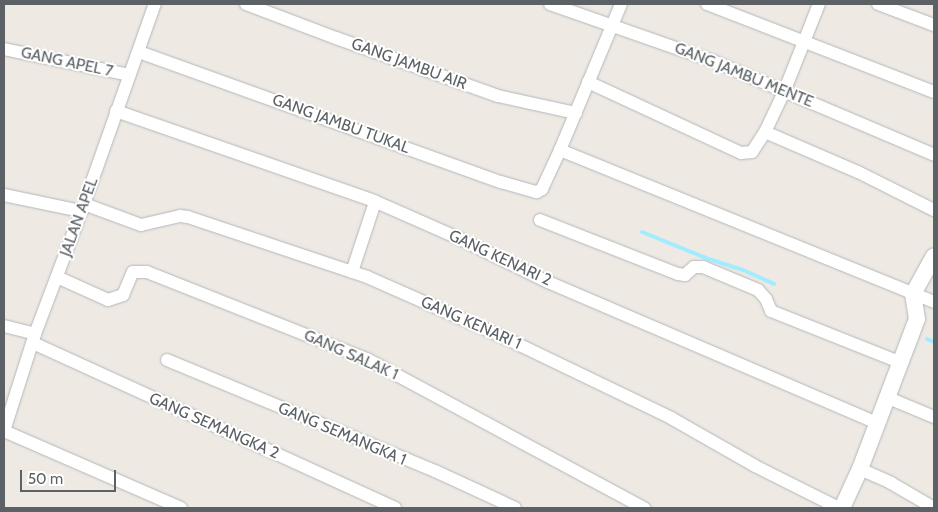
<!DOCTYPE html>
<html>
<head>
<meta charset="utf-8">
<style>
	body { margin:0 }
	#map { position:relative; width:938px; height:512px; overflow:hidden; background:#eee9e3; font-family:Cabin,sans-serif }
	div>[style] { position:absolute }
	.stream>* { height:4px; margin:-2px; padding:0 2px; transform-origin:2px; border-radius:2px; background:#a1edff }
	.roads { filter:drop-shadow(0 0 1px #b3b7ba) drop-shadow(0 0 1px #b3b7ba) }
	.minor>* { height:12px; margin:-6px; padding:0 6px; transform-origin:6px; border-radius:6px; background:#fff }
	.tertiary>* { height:16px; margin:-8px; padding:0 8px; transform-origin:8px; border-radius:8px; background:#fff }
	span { translate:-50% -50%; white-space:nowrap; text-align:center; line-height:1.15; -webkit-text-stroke:4px #fff; paint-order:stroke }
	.street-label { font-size:16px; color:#5b6164 }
	.frame { position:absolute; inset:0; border:5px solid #5b6164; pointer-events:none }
	.scale { position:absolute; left:20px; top:470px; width:96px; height:22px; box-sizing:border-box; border:2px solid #5b6164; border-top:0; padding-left:6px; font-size:15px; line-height:18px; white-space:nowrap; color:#5b6164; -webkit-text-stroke:4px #fff; paint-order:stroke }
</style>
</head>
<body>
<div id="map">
	<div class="stream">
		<div style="left:642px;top:232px;width:69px;rotate:22.1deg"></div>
		<div style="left:706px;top:258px;width:39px;rotate:18deg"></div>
		<div style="left:743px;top:270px;width:34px;rotate:24deg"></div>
		<div style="left:927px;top:339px;width:8px;rotate:23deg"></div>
	</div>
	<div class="roads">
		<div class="minor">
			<div style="left:246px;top:4px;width:96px;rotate:20.7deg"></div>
			<div style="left:336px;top:38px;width:172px;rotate:19.7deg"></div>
			<div style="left:498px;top:96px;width:80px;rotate:12.3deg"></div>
			<div style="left:550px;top:4px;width:173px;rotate:19.3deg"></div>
			<div style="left:713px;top:61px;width:240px;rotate:23deg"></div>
			<div style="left:707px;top:4px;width:243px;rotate:21.2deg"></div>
			<div style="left:819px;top:4px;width:95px;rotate:111.7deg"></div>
			<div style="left:784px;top:92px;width:44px;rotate:115.4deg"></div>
			<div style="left:765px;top:132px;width:101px;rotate:23.3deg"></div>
			<div style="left:858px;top:172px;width:85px;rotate:26.6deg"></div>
			<div style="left:878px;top:4px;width:60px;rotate:20.6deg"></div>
			<div style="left:4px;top:49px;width:128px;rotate:11.7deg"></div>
			<div style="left:139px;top:52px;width:385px;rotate:19.8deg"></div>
			<div style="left:501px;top:182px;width:37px;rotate:16deg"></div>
			<div style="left:537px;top:192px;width:6px;rotate:-31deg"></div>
			<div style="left:542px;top:189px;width:43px;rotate:-65.2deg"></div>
			<div style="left:560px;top:150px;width:158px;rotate:-67.3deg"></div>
			<div style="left:588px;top:82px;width:169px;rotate:24.9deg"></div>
			<div style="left:741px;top:153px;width:11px;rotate:-5deg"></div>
			<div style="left:752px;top:152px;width:24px;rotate:-57deg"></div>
			<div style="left:116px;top:111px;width:273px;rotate:19.2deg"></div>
			<div style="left:374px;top:201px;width:90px;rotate:23.7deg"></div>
			<div style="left:456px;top:237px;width:102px;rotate:26.1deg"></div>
			<div style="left:548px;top:282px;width:358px;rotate:23.2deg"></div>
			<div style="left:560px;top:150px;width:404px;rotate:22.1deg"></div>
			<div style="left:4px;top:195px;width:79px;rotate:11.7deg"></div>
			<div style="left:84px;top:204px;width:61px;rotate:20.2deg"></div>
			<div style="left:141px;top:225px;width:40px;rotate:-13deg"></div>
			<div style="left:180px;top:216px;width:8px;rotate:7deg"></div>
			<div style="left:188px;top:217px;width:189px;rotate:18.5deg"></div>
			<div style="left:367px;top:277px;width:149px;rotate:23.8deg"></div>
			<div style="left:503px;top:337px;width:187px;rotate:25.7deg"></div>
			<div style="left:671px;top:418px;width:97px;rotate:29.7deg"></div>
			<div style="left:755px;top:466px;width:94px;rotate:26.6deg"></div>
			<div style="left:540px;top:220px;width:148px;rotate:21.4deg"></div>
			<div style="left:678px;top:274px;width:7px;rotate:8deg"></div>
			<div style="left:685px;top:275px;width:12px;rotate:-42deg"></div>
			<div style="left:694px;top:267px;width:9px"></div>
			<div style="left:703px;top:267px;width:60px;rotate:22.7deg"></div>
			<div style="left:758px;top:290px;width:12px;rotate:48deg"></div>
			<div style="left:766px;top:299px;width:13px;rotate:67deg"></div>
			<div style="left:771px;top:311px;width:138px;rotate:21.7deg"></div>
			<div style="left:352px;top:272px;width:74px;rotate:-71.8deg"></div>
			<div style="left:57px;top:277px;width:56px;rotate:24.3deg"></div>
			<div style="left:108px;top:300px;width:16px;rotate:-18deg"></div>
			<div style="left:123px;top:295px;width:25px;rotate:-67deg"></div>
			<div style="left:133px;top:272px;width:14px"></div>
			<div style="left:147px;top:272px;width:237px;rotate:21.6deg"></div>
			<div style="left:367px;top:359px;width:315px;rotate:28.3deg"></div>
			<div style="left:4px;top:326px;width:32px;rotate:14deg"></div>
			<div style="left:33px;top:343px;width:398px;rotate:24.5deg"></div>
			<div style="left:167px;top:360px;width:290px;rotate:22.5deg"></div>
			<div style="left:435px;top:471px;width:88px;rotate:24.8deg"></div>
			<div style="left:886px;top:397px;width:52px;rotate:22.6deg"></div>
			<div style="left:4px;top:431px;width:102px;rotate:-72.3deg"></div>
			<div style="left:35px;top:334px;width:139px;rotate:-69.3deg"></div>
			<div style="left:84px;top:204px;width:212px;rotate:-70.5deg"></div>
			<div style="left:4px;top:431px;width:193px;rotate:23.5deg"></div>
			<div style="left:860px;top:469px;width:34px;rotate:24deg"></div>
			<div style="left:891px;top:483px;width:50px;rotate:30.2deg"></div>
		</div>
		<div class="tertiary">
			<div style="left:842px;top:508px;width:43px;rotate:-65.2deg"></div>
			<div style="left:860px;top:469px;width:160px;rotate:-69.2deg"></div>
			<div style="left:917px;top:319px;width:25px;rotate:-99deg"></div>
			<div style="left:913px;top:294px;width:43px;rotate:-61.1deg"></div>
		</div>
	</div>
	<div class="street-label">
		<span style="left:67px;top:62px;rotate:12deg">GANG APEL 7</span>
		<span style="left:409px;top:64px;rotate:20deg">GANG JAMBU AIR</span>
		<span style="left:744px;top:75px;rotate:22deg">GANG JAMBU MENTE</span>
		<span style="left:341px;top:124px;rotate:20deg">GANG JAMBU TUKAL</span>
		<span style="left:79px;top:217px;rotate:-70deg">JALAN APEL</span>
		<span style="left:500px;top:258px;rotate:25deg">GANG KENARI 2</span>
		<span style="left:471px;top:323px;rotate:24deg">GANG KENARI 1</span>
		<span style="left:351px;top:355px;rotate:24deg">GANG SALAK 1</span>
		<span style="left:214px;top:426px;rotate:24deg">GANG SEMANGKA 2</span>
		<span style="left:342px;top:434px;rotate:23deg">GANG SEMANGKA 1</span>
	</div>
	<div class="frame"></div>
	<div class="scale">50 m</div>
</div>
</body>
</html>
